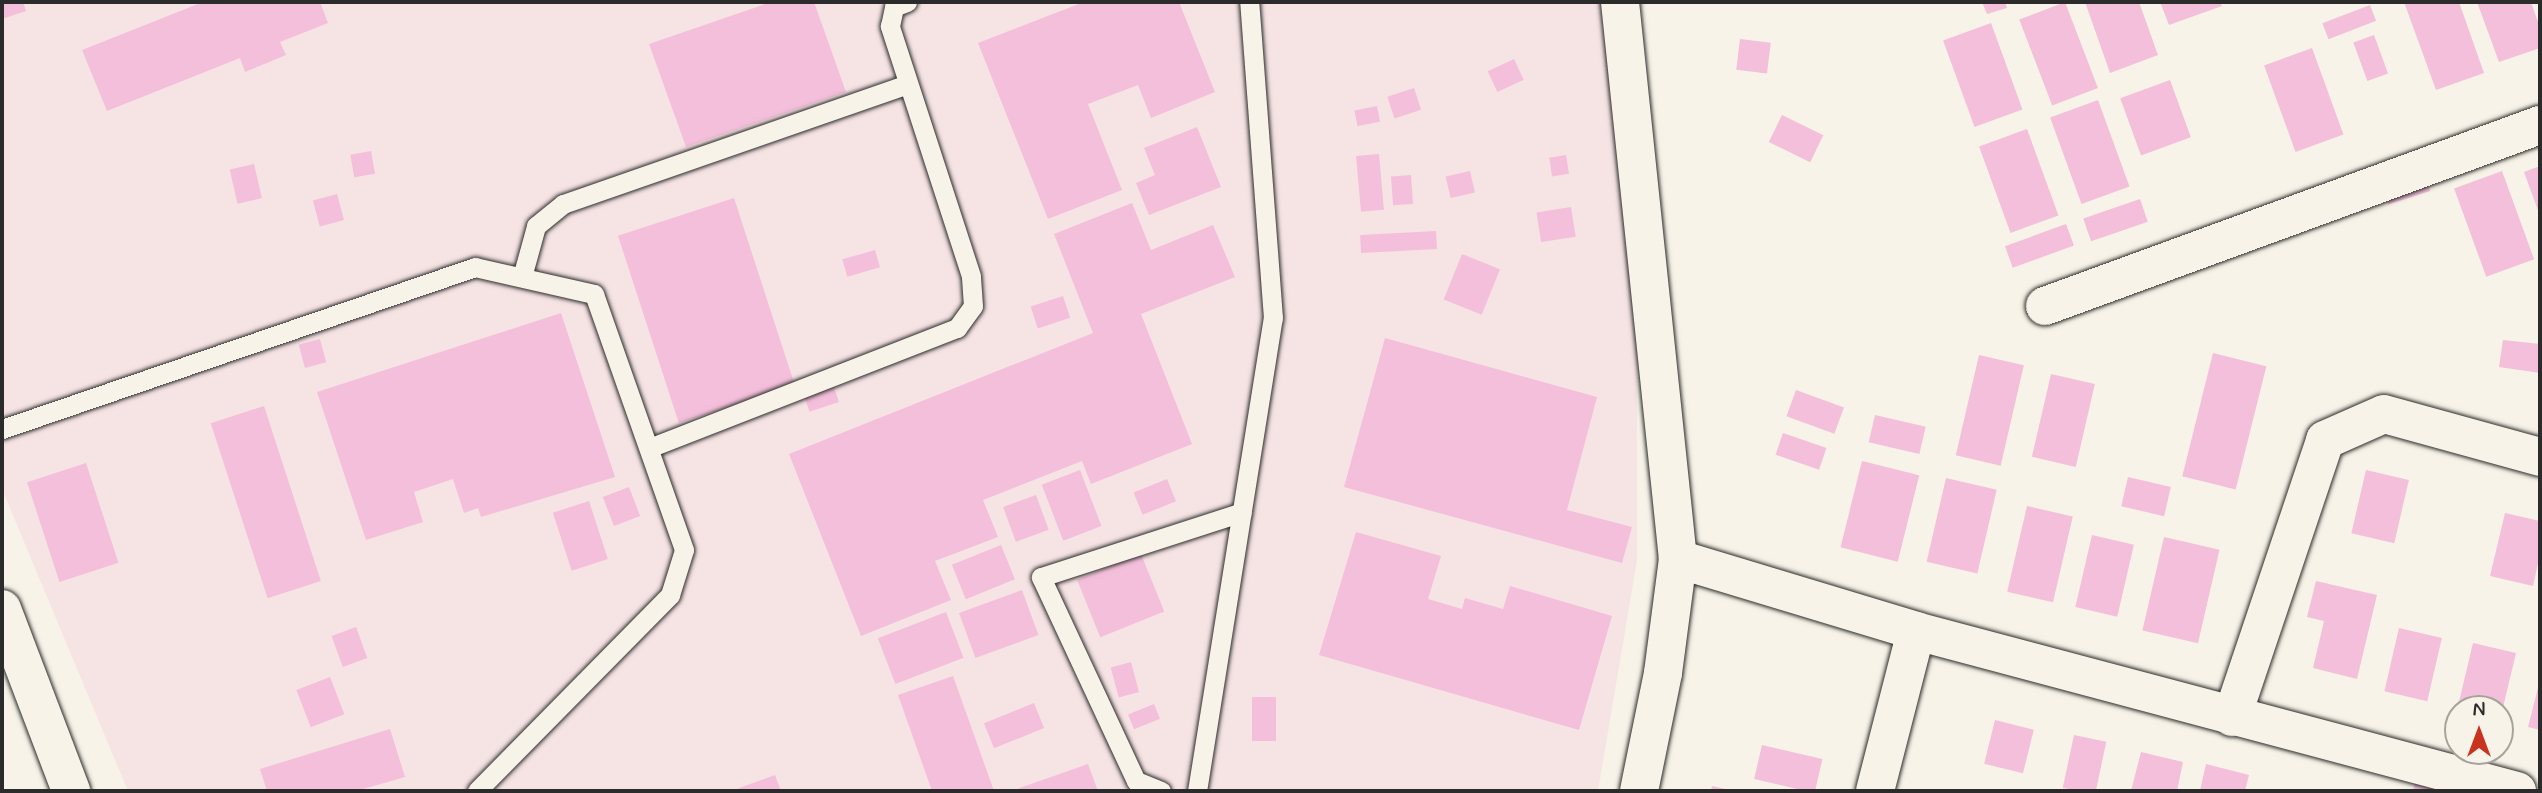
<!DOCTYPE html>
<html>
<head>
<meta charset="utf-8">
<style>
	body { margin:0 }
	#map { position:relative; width:2542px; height:793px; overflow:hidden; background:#f7f3e8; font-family:Mynerve,sans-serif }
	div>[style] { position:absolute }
	.built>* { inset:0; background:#f6e3e4 }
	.building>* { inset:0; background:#f4bfda; transform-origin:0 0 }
	.roads { filter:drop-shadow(0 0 2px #2b2b2b) drop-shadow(0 0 2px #2b2b2b) }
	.lane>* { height:19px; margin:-9.5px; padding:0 9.5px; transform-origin:9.5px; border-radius:9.5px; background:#f7f3e8 }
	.street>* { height:38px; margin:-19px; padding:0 19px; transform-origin:19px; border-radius:19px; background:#f7f3e8 }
	.secondary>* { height:38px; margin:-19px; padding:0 19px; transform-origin:19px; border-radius:19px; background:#f7f3e8 }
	span { translate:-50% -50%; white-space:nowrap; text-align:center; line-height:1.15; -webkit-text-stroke:6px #f7f3e8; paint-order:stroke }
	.frame { position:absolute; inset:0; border:4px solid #2b2b2b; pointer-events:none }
	.north { position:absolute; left:2444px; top:695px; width:70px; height:70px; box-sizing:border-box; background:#f7f3e8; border:2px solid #a5a39c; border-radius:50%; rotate:0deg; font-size:19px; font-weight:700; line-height:28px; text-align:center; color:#2b2b2b }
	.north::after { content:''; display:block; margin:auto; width:24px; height:32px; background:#c8321e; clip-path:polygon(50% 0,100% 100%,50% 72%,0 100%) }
</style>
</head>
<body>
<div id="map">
	<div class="built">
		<div style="clip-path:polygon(2px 2px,1637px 2px,1637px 560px,1598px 791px,128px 791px,2px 489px)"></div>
	</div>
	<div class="building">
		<div style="clip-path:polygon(2px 2px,23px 2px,26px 11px,2px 19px)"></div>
		<div style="clip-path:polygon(203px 2px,320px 2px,328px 23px,280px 42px,286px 55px,245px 72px,240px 58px,107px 111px,82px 50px)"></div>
		<div style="clip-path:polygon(771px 2px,814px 2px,846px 92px,686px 147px,649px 44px)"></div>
		<div style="clip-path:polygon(1084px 2px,1179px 2px,1215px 92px,1151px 118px,1138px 85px,1088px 104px,1122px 190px,1048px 219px,978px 43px)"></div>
		<div style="clip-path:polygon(1982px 2px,2005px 2px,2007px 8px,1987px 14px)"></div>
		<div style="left:2065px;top:2px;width:92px;height:49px;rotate:69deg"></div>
		<div style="clip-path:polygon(2085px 2px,2139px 2px,2158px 55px,2110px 73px)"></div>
		<div style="clip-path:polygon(2160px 2px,2220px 2px,2222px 6px,2169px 25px)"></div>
		<div style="clip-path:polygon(2404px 2px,2459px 2px,2484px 73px,2436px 90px)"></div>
		<div style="clip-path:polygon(2477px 2px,2531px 2px,2540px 28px,2540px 48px,2499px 62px)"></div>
		<div style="left:2370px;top:5px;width:17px;height:51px;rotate:69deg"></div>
		<div style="left:1991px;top:23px;width:92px;height:51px;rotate:70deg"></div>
		<div style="left:2374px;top:35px;width:41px;height:22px;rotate:70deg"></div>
		<div style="left:1740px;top:39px;width:31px;height:31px;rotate:7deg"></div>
		<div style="left:2312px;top:48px;width:92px;height:51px;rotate:70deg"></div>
		<div style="left:1514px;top:59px;width:23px;height:29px;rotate:65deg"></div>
		<div style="left:2170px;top:80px;width:61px;height:53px;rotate:70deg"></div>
		<div style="left:1414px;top:88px;width:23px;height:28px;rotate:72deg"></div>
		<div style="left:2098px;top:100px;width:92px;height:51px;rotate:70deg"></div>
		<div style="left:1377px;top:106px;width:16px;height:23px;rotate:79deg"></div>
		<div style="left:1782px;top:115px;width:46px;height:30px;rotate:26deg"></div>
		<div style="clip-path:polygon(1197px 127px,1221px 187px,1149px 215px,1136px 183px,1155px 175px,1144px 148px)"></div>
		<div style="left:2027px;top:129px;width:92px;height:51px;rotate:70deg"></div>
		<div style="left:371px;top:151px;width:23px;height:21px;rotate:80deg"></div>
		<div style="left:1379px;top:154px;width:56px;height:23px;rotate:85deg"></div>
		<div style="left:1566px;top:155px;width:19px;height:17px;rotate:81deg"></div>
		<div style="left:254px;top:164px;width:35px;height:25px;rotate:77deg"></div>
		<div style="clip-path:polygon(2540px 166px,2540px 216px,2524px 172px)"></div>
		<div style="left:1470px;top:171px;width:22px;height:25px;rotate:77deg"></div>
		<div style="left:2502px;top:171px;width:94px;height:51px;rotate:70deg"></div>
		<div style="left:2424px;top:172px;width:20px;height:44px;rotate:72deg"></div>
		<div style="left:1411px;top:175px;width:29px;height:20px;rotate:86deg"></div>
		<div style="left:337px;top:194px;width:27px;height:25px;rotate:75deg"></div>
		<div style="left:734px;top:198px;width:197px;height:122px;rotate:72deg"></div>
		<div style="left:2140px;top:199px;width:24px;height:60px;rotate:71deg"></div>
		<div style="clip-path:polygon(1132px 203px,1151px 250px,1213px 225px,1235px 277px,1141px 314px,1192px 444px,1091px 484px,1082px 461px,983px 500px,998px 537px,935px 561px,951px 600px,861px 636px,789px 454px,1093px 333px,1054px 234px)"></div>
		<div style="left:1571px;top:207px;width:30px;height:35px;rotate:81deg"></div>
		<div style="left:2066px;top:224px;width:23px;height:65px;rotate:70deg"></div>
		<div style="left:1436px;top:231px;width:18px;height:76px;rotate:87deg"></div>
		<div style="left:875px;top:250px;width:18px;height:34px;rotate:74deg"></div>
		<div style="left:1462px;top:254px;width:41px;height:49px;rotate:22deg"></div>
		<div style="left:1063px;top:296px;width:23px;height:34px;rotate:72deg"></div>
		<div style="clip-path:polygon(561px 313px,615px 477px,481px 517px,478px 508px,464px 513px,453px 479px,414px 492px,423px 522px,366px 540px,317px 392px)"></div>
		<div style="clip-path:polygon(1385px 338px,1597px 397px,1567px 510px,1632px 527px,1622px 563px,1344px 487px)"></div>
		<div style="left:320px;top:339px;width:24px;height:22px;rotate:75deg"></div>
		<div style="clip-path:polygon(2503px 340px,2540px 344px,2540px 373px,2499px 367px)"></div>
		<div style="left:2213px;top:353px;width:55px;height:127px;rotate:14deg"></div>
		<div style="left:1979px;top:355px;width:46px;height:103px;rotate:13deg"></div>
		<div style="left:2051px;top:374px;width:45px;height:85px;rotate:13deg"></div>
		<div style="left:833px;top:384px;width:19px;height:31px;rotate:72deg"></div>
		<div style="left:1796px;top:390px;width:51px;height:28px;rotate:20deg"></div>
		<div style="left:264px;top:406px;width:184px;height:56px;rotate:72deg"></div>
		<div style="left:1875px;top:415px;width:52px;height:28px;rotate:13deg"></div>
		<div style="left:1783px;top:433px;width:46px;height:23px;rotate:19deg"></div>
		<div style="left:1862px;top:461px;width:59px;height:89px;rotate:14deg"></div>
		<div style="left:86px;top:463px;width:105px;height:62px;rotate:72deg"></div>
		<div style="left:1080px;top:470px;width:60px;height:41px;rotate:69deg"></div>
		<div style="left:2366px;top:470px;width:44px;height:65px;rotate:13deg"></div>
		<div style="left:2128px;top:477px;width:44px;height:30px;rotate:13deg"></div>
		<div style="left:1946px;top:478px;width:52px;height:86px;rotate:13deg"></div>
		<div style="left:1167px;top:479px;width:24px;height:36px;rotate:68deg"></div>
		<div style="left:629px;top:487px;width:31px;height:28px;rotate:69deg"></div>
		<div style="left:1036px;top:495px;width:37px;height:35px;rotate:70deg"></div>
		<div style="left:589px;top:501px;width:61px;height:38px;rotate:72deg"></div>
		<div style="left:2027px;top:506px;width:47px;height:88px;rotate:13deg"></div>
		<div style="clip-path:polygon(2505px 513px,2540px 521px,2540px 554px,2533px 586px,2490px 576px)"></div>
		<div style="clip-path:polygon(1356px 532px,1441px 556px,1428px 599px,1462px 609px,1465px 598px,1503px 609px,1510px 586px,1612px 616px,1579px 730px,1319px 655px)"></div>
		<div style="left:2092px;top:535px;width:43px;height:74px;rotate:13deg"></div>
		<div style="left:2164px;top:537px;width:57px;height:96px;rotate:13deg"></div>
		<div style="left:1001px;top:545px;width:37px;height:53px;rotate:68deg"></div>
		<div style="left:1141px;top:554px;width:62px;height:69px;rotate:68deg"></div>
		<div style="clip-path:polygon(2316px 581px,2377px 595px,2357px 679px,2313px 668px,2324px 621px,2307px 617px)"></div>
		<div style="left:1022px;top:590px;width:48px;height:67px;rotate:70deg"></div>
		<div style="left:946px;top:612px;width:49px;height:73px;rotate:69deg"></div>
		<div style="left:356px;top:627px;width:33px;height:26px;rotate:70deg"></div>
		<div style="left:2399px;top:628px;width:44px;height:65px;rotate:13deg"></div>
		<div style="clip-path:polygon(2473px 643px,2516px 653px,2501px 716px,2500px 709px,2458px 706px)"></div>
		<div style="left:1131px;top:662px;width:31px;height:21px;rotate:75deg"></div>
		<div style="clip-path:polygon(953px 676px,994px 791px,932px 791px,898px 695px)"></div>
		<div style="left:330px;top:677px;width:40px;height:36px;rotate:69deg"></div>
		<div style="clip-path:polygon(2540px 680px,2540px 730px,2528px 727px)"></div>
		<div style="left:1252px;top:697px;width:24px;height:44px"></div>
		<div style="left:1034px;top:703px;width:27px;height:54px;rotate:68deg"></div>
		<div style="left:1154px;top:704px;width:16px;height:28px;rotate:68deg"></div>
		<div style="left:1995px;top:720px;width:40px;height:45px;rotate:14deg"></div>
		<div style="clip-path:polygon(390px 729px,405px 777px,356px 791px,267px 791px,260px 769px)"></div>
		<div style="left:2074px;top:735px;width:33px;height:54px;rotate:12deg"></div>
		<div style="left:1762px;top:745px;width:62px;height:35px;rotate:13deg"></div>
		<div style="clip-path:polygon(2141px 752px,2183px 762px,2177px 791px,2131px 791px)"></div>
		<div style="clip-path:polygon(1088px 764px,1098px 791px,1011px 791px)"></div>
		<div style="clip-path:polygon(2206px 764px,2249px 775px,2245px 791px,2200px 791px)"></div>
		<div style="clip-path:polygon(775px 775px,781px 791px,731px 791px)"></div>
		<div style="clip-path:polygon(2415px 781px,2465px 791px,2413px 791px)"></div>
		<div style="clip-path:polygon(1712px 786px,1730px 790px,1730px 791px,1711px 791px)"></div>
	</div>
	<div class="roads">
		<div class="lane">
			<div style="left:522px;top:277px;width:53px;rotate:-74.6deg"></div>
			<div style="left:536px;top:226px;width:35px;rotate:-39deg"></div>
			<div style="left:563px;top:204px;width:364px;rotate:-19.2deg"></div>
			<div style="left:2px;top:429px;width:500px;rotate:-18.9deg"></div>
			<div style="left:475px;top:267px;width:122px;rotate:12.8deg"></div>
			<div style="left:594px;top:294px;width:271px;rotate:70.6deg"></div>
			<div style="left:684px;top:550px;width:47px;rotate:107.3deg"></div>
			<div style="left:670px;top:595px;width:275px;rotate:134.6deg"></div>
			<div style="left:649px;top:448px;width:331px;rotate:-21.3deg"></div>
			<div style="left:957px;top:328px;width:27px;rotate:-54deg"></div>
			<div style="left:973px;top:306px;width:30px;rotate:-94deg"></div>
			<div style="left:971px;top:276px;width:263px;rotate:-108deg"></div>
			<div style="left:890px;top:26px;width:19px;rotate:-78deg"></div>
			<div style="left:894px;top:7px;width:14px;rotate:-21deg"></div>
			<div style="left:1161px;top:791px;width:27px;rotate:-158deg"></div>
			<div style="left:1136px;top:781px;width:225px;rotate:-115deg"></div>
			<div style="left:1041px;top:577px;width:211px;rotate:-17.9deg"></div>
			<div style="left:1197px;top:791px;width:479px;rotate:-80.9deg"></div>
			<div style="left:1273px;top:318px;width:317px;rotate:-94.3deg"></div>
		</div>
		<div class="street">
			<div style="left:1620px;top:2px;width:560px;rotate:84.06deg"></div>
			<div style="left:1678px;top:559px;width:115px;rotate:97.5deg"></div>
			<div style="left:1663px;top:673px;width:120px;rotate:101.5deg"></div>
			<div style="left:2045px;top:306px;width:527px;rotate:-20.09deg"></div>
			<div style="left:1678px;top:559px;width:249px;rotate:16.8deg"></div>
			<div style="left:1916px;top:631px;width:622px;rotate:14.91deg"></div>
			<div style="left:2232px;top:717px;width:292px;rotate:-71.4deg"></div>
			<div style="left:2325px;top:440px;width:64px;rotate:-23.8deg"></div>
			<div style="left:2384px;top:414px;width:162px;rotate:15.4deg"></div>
			<div style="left:1875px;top:791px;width:165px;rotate:-75.6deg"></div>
		</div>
		<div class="secondary">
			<div style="left:2px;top:609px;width:195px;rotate:69.2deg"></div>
		</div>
	</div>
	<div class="frame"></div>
	<div class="north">N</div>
</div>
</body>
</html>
